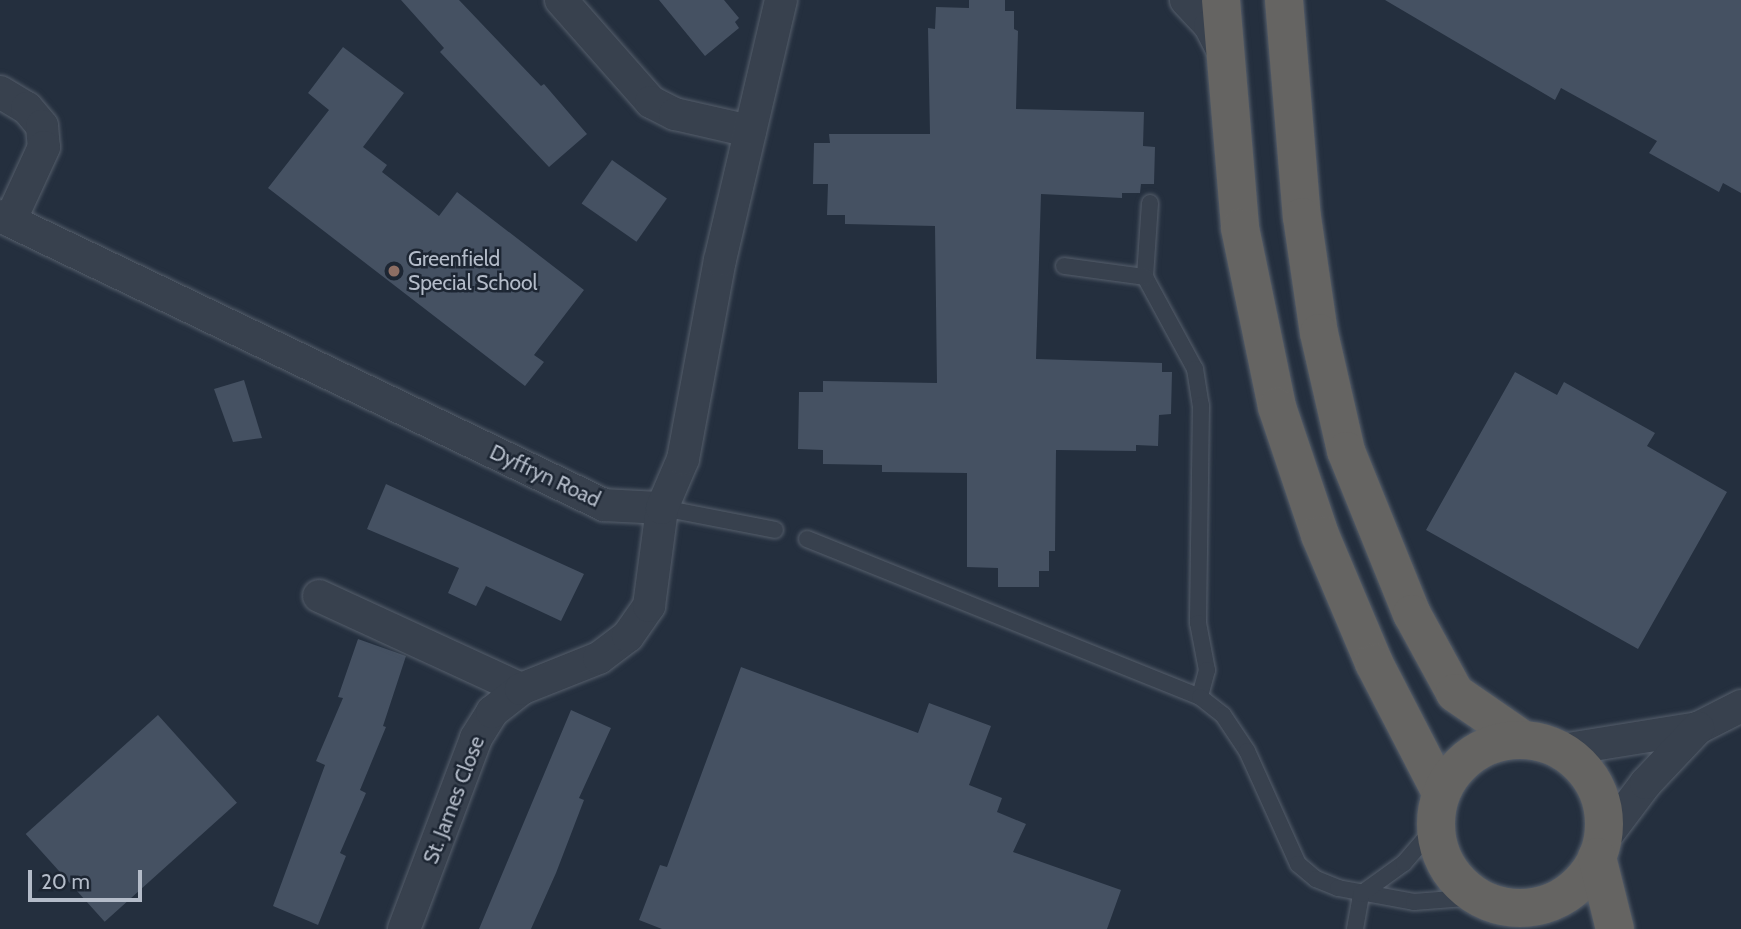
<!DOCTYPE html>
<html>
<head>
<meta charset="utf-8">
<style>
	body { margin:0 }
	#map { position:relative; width:1741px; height:929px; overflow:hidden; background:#242f3e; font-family:Cabin,sans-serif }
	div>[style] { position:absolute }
	.building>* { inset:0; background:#455162; transform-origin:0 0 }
	.roads { filter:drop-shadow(0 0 2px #565f6c) drop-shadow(0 0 2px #565f6c) }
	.service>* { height:16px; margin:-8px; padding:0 8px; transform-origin:8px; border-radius:8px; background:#38414e }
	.minor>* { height:32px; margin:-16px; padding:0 16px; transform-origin:16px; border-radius:16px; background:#38414e }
	.trunk>* { height:38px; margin:-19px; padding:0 19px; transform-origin:19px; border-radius:19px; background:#656462 }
	.trunk>.ring { margin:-19px; padding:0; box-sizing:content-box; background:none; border:38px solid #656462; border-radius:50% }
	.dots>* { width:19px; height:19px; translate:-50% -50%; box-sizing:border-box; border:4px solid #1d2633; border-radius:50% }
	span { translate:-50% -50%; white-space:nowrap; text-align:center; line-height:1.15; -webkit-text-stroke:5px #1d2633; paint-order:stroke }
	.poi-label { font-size:21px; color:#b4bcc9 }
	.left { translate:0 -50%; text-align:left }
	.street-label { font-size:21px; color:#b4bcc9 }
	.scale { position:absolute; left:28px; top:870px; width:114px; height:32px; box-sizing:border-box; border:4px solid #b4bcc9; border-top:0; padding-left:9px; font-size:21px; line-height:24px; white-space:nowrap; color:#b4bcc9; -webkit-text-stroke:5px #1d2633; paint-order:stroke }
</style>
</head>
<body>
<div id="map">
	<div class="building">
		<div style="clip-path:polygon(401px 0,459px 0,541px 86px,544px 84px,587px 134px,549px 167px,440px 52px,444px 48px)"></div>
		<div style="clip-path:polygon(659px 0,724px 0,739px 18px,735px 22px,739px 28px,705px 56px)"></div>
		<div style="clip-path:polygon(969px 0,1005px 0,1005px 11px,1014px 11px,1014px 29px,1018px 31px,1016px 109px,1144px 112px,1143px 146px,1155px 147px,1154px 184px,1141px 184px,1140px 193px,1122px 193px,1122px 198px,1041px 194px,1036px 359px,1162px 363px,1162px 372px,1172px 372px,1171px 414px,1159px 415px,1158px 446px,1136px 445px,1136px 451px,1056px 450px,1055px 551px,1049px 551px,1049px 571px,1039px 571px,1039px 587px,998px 587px,998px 568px,967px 567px,967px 473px,882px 472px,882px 465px,823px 464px,823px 450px,798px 449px,799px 392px,823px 392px,823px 381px,937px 383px,935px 226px,845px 224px,845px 215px,827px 215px,828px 184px,813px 184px,814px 143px,830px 143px,829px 134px,930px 134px,928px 28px,935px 29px,936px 7px,969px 8px)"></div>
		<div style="clip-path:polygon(1385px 0,1741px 0,1741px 193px,1723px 183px,1719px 192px,1649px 153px,1657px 141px,1561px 88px,1555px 100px)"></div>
		<div style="clip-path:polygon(343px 47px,404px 93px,363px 147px,387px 165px,382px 172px,439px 216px,457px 192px,584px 290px,534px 355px,544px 362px,525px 386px,268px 188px,329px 110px,308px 93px)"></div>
		<div style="left:612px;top:160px;width:67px;height:53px;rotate:35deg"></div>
		<div style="clip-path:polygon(1515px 372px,1557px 395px,1564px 382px,1655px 433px,1647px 446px,1727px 492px,1638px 649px,1426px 530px)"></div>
		<div style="clip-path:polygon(244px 380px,262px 438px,233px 442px,214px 389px)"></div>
		<div style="clip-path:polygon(386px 484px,584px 574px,561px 621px,486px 586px,476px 606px,448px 593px,459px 568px,367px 529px)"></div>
		<div style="clip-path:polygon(358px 639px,406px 656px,383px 726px,386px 727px,360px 790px,366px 793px,340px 853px,346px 856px,318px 925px,273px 906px,325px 765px,316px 761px,343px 698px,338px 697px)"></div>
		<div style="clip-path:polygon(741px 667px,918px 733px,929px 703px,991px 726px,969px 785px,1002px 798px,997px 812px,1026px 824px,1013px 852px,1121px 890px,1107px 929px,662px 929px,639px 920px,660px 865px,667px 867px)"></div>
		<div style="clip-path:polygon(571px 710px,611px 728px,579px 798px,584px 800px,556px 873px,531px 929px,479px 929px)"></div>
		<div style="left:158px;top:715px;width:118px;height:178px;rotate:48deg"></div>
	</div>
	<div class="roads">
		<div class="service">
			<div style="left:1150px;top:203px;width:74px;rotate:93.9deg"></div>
			<div style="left:1145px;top:277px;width:105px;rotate:61.5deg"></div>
			<div style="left:1195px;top:369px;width:36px;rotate:81deg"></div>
			<div style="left:1201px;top:405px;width:218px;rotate:90.8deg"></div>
			<div style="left:1198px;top:623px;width:48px;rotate:79.2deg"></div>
			<div style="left:1207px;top:670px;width:28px;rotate:105deg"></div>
			<div style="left:1064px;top:266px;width:82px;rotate:7.7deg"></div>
			<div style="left:662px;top:508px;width:115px;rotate:11deg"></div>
			<div style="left:807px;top:539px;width:424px;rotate:21.9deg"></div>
			<div style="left:1200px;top:697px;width:29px;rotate:38deg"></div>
			<div style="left:1223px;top:715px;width:43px;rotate:56.3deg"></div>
			<div style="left:1247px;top:751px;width:124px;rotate:65.7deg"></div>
			<div style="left:1298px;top:864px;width:23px;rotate:40deg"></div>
			<div style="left:1316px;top:879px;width:24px;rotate:22deg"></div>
			<div style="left:1338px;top:888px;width:77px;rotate:10.4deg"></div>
			<div style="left:1414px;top:902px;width:64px;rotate:-4.5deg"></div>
			<div style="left:1355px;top:929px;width:36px;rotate:-80deg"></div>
			<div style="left:1361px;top:894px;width:53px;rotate:-35.8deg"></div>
			<div style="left:1404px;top:863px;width:48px;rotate:-49.3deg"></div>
		</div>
		<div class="minor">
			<div style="left:561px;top:0;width:136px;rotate:48.6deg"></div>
			<div style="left:651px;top:102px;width:27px;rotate:27deg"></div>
			<div style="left:675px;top:114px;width:77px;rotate:12.8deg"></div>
			<div style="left:1186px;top:0;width:35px;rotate:47deg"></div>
			<div style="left:1210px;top:26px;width:30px;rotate:63deg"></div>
			<div style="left:0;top:92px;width:31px;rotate:31deg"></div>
			<div style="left:27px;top:108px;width:23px;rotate:50deg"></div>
			<div style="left:42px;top:126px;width:21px;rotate:85deg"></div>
			<div style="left:44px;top:147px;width:81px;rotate:114.7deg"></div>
			<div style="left:0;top:216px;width:670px;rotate:25.57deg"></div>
			<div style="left:604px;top:505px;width:58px;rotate:3deg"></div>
			<div style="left:319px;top:596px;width:222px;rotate:24.7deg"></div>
			<div style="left:1562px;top:750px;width:138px;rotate:-9.2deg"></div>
			<div style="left:1698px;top:728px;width:48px;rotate:-27.1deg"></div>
			<div style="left:1600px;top:844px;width:76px;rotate:-53deg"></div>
			<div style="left:1646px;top:783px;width:76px;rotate:-46.6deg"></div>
			<div style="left:404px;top:929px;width:204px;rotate:-69.3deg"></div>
			<div style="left:476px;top:738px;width:31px;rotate:-58deg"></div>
			<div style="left:492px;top:712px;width:37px;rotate:-38deg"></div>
			<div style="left:521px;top:689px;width:84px;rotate:-21.7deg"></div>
			<div style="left:599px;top:658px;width:36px;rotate:-37deg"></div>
			<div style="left:628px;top:636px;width:37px;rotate:-55deg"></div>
			<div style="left:649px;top:606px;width:99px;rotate:-82.4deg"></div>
			<div style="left:662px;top:508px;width:53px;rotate:-66.8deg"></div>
			<div style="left:683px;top:459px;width:202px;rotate:-79.5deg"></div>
			<div style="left:720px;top:260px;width:267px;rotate:-76.8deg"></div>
		</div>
		<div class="trunk">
			<div style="left:1221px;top:0;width:229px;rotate:85.2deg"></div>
			<div style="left:1240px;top:228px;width:183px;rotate:78.3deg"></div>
			<div style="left:1277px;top:407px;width:135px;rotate:71.4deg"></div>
			<div style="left:1320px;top:535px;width:139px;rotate:67.1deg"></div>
			<div style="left:1374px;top:663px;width:146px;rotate:62.7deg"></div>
			<div style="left:1284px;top:0;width:218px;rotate:85.3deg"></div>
			<div style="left:1302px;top:217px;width:117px;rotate:81.7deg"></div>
			<div style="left:1319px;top:333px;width:121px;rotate:77.1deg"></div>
			<div style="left:1346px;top:451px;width:176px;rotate:68deg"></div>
			<div style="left:1412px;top:614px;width:90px;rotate:61.4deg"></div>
			<div style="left:1455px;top:693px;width:81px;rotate:34.5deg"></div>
			<div class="ring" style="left:1436px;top:740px;width:130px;height:130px"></div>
			<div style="left:1597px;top:857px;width:74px;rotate:76deg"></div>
		</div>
	</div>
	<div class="dots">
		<div style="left:394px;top:271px;background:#8d6e63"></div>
	</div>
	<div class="poi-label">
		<span class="left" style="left:408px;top:271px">Greenfield<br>Special School</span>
	</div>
	<div class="street-label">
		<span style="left:545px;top:476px;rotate:25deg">Dyffryn Road</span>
		<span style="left:454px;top:800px;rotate:-69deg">St. James Close</span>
	</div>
	<div class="scale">20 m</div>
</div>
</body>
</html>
